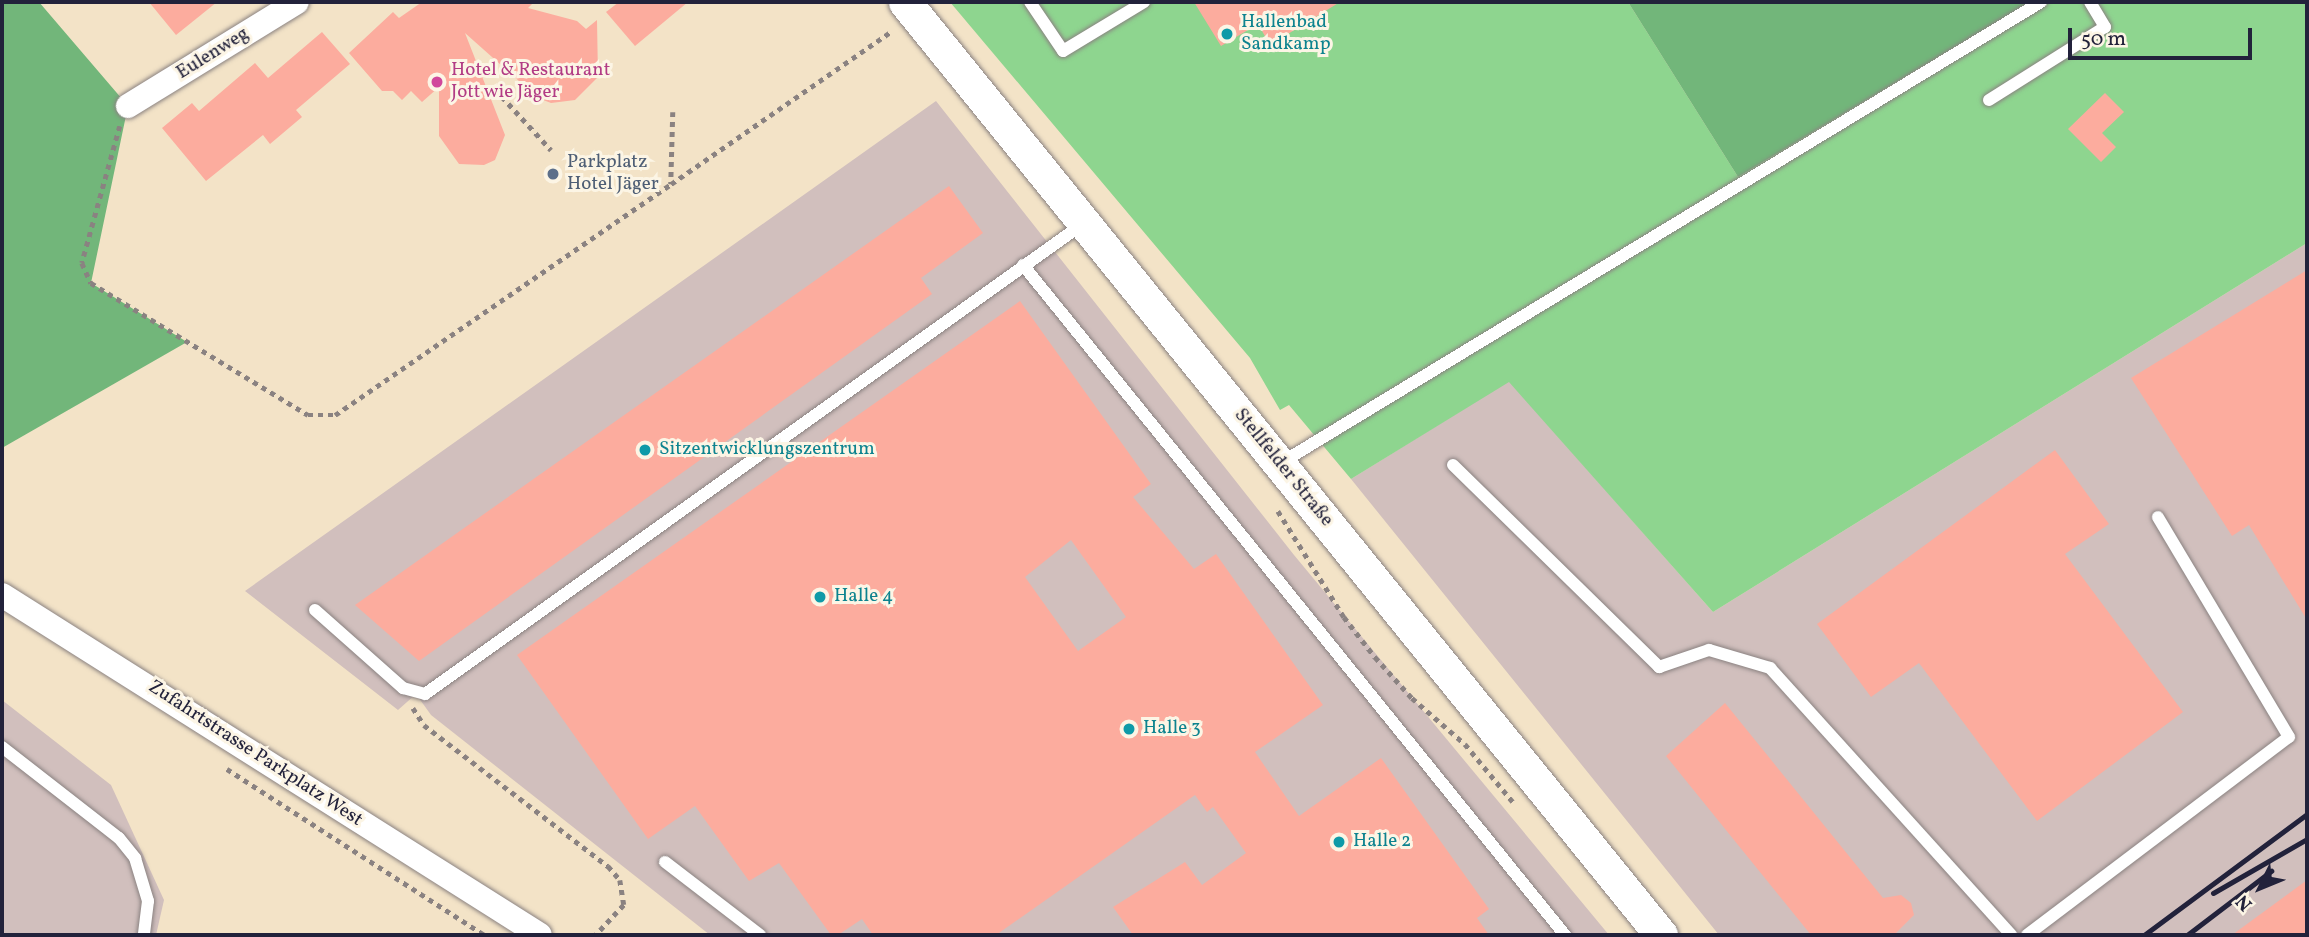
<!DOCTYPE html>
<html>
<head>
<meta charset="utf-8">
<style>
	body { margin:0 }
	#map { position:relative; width:2309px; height:937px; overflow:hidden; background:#f3e3c7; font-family:Vollkorn,serif }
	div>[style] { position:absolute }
	.industrial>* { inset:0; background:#d1bfbd }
	.green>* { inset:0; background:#8ed58f }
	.forest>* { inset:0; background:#72b67a }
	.building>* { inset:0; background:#fcac9e }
	.path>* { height:4.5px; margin-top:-2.25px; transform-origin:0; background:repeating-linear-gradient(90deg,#8a8281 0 5px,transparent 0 10px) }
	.roads { filter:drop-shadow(0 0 2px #8a8281) drop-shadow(0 0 2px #8a8281) }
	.lane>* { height:12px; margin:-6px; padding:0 6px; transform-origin:6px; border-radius:6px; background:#fff }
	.street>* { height:24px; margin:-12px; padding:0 12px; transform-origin:12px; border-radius:12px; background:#fff }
	.secondary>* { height:33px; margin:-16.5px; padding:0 16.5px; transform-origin:16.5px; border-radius:16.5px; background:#fff }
	.rail>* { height:5px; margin:-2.5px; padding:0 2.5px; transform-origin:2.5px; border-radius:2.5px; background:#22223b }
	.dots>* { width:19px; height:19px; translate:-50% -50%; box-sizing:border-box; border:4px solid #fcf5e5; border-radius:50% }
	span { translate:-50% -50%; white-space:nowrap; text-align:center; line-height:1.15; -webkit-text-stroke:6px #fcf5e5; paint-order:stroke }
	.culture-label { font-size:19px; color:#0d838f }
	.left { translate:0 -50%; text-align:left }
	.street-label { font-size:19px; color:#22223b }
	.hotel-label { font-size:19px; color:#b23c85 }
	.service-label { font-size:19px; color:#4e5e75 }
	.frame { position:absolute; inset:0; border:4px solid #22223b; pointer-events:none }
	.north { position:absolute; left:2225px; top:853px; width:70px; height:70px; -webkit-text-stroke:5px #fcf5e5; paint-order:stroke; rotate:227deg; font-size:19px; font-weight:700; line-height:28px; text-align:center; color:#22223b }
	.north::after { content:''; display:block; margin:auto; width:24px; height:32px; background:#22223b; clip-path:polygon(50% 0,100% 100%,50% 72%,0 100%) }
	.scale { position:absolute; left:2068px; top:28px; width:184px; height:32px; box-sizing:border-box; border:4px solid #22223b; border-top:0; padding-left:9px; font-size:21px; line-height:24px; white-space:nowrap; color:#22223b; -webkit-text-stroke:5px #fcf5e5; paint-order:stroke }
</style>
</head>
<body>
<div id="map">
	<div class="industrial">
		<div style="clip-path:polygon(936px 101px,1294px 555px,1609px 935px,710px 935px,431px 715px,416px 694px,398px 710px,245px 591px)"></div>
		<div style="clip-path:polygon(2307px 243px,2307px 935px,1719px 935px,1351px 479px,1509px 381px,1713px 612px)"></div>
		<div style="clip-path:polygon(2px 700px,111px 785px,164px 900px,156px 935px,2px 935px)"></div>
	</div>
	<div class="green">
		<div style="clip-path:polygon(950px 2px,1628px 2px,1738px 177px,2030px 2px,2307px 2px,2307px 243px,1713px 612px,1509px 382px,1351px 479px,1289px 405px,1280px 410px,1250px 358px)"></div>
	</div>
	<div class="forest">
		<div style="clip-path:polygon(2px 2px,39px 2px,128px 106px,91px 283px,187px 342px,2px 448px)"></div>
		<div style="clip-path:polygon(1628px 2px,2030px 2px,1738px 177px)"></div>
	</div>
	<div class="building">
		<div style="clip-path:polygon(149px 2px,217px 2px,176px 35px)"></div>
		<div style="clip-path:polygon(422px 2px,534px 2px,528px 8px,577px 21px,586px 29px,597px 20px,598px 77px,575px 100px,551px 103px,538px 98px,465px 33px,505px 135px,495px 160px,484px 165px,459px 164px,439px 136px,439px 87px,422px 102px,411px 91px,402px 100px,393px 91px,382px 91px,349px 53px,393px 12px,399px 18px)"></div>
		<div style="clip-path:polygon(619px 2px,688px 2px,635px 46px,606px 12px)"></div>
		<div style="clip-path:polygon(1194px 2px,1340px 2px,1270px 45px,1258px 24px,1221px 46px)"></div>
		<div style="clip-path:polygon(322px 32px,350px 64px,296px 110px,302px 117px,270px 144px,263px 135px,206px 181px,162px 128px,192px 103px,199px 111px,255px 63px,268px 78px)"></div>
		<div style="clip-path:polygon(2105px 93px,2124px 112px,2102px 133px,2116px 147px,2101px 162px,2068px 129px)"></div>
		<div style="clip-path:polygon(949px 186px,983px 233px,921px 278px,932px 294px,419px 661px,355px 605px)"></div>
		<div style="clip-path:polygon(2307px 270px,2307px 620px,2249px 525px,2232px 536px,2131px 378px)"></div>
		<div style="clip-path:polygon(evenodd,1020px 301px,1151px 484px,1133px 497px,1194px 569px,1216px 554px,1323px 705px,1255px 752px,1299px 816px,1381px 758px,1489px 909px,1477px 918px,1489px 935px,1133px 935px,1113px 907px,1185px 862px,1202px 885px,1246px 853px,1213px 807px,1207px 812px,1195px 795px,996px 935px,873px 935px,862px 919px,838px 935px,831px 935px,779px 863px,749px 881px,695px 806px,648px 839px,517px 655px,1020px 301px,1071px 540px,1126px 617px,1078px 651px,1025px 577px,1071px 540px)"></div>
		<div style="clip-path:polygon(2055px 450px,2109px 524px,2065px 554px,2183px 712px,2037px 821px,1919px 663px,1871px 697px,1817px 624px)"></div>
		<div style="clip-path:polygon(1725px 703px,1883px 898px,1901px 895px,1911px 903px,1914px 915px,1894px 935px,1811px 935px,1666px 756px)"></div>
		<div style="clip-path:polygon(2307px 880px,2307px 935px,2232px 935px)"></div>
	</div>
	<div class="path">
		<div style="left:495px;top:89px;width:83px;rotate:47.4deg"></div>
		<div style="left:673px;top:112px;width:72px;rotate:91.6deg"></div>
		<div style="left:671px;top:184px;width:269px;rotate:-34.7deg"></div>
		<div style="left:120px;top:126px;width:142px;rotate:105.5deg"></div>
		<div style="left:82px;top:263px;width:22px;rotate:66deg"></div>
		<div style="left:91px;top:283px;width:254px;rotate:31.3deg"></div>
		<div style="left:308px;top:415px;width:27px"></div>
		<div style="left:335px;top:415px;width:408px;rotate:-34.5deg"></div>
		<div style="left:1278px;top:511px;width:125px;rotate:58.1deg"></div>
		<div style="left:1344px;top:617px;width:51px;rotate:52.2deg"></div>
		<div style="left:1375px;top:657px;width:55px;rotate:47.9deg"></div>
		<div style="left:1412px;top:698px;width:70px;rotate:41deg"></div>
		<div style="left:1465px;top:744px;width:75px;rotate:50.4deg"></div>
		<div style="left:413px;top:708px;width:20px;rotate:57deg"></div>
		<div style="left:424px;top:725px;width:232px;rotate:37.5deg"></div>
		<div style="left:608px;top:866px;width:18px;rotate:49deg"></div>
		<div style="left:620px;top:880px;width:25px;rotate:81deg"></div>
		<div style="left:624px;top:905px;width:41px;rotate:133deg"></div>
		<div style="left:227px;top:769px;width:307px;rotate:32.8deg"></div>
	</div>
	<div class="roads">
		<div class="lane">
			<div style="left:1030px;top:2px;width:59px;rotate:56deg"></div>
			<div style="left:1063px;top:51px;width:95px;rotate:-31.2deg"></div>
			<div style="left:1989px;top:100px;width:137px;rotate:-32.2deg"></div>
			<div style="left:2105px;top:27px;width:29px;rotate:-121deg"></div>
			<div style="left:1023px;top:265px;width:862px;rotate:51.03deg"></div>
			<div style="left:1279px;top:464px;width:891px;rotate:-31.23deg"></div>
			<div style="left:1453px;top:465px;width:289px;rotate:44.4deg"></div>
			<div style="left:1659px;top:667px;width:53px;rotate:-18.8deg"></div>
			<div style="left:1709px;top:650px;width:64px;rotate:16.4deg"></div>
			<div style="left:1770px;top:668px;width:360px;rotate:47.9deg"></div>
			<div style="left:315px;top:610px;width:118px;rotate:41.6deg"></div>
			<div style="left:403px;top:688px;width:23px;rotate:15deg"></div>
			<div style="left:425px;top:694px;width:810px;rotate:-35.55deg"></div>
			<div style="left:2px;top:747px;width:148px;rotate:37.9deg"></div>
			<div style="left:119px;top:838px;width:26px;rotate:51deg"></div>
			<div style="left:135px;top:858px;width:45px;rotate:73.2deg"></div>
			<div style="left:148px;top:901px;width:34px;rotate:97deg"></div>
			<div style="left:665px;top:862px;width:120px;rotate:37.5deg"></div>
			<div style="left:2027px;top:935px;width:328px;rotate:-37.1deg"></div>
			<div style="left:2289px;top:737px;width:256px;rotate:-120.8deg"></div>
		</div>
		<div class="street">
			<div style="left:128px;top:106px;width:198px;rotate:-31.6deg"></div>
			<div style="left:2px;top:595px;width:636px;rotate:32.29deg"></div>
		</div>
		<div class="secondary">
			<div style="left:905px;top:2px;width:1201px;rotate:50.98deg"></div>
		</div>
	</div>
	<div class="rail">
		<div style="left:2213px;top:893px;width:108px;rotate:-29.9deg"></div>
		<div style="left:2144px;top:935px;width:203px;rotate:-36.6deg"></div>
		<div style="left:2187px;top:935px;width:106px;rotate:-37.3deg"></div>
	</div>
	<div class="dots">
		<div style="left:1227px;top:34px;background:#0f9aa8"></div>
		<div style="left:437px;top:82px;background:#d1479c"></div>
		<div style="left:553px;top:174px;background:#5c6f8a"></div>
		<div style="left:645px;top:450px;background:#0f9aa8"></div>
		<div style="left:820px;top:597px;background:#0f9aa8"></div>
		<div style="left:1129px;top:729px;background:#0f9aa8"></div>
		<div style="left:1339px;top:842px;background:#0f9aa8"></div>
	</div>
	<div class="culture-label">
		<span class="left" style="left:1241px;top:34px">Hallenbad<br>Sandkamp</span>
		<span class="left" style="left:659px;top:450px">Sitzentwicklungszentrum</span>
		<span class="left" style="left:834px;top:597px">Halle 4</span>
		<span class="left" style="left:1143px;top:729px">Halle 3</span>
		<span class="left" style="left:1353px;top:842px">Halle 2</span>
	</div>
	<div class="street-label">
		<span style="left:213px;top:54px;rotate:-32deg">Eulenweg</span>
		<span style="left:1283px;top:468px;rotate:51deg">Stellfelder Straße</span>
		<span style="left:255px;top:754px;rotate:33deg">Zufahrtstrasse Parkplatz West</span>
	</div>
	<div class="hotel-label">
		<span class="left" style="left:451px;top:82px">Hotel &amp; Restaurant<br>Jott wie Jäger</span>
	</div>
	<div class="service-label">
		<span class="left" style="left:567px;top:174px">Parkplatz<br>Hotel Jäger</span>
	</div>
	<div class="frame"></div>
	<div class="north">N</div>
	<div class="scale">50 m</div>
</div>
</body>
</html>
